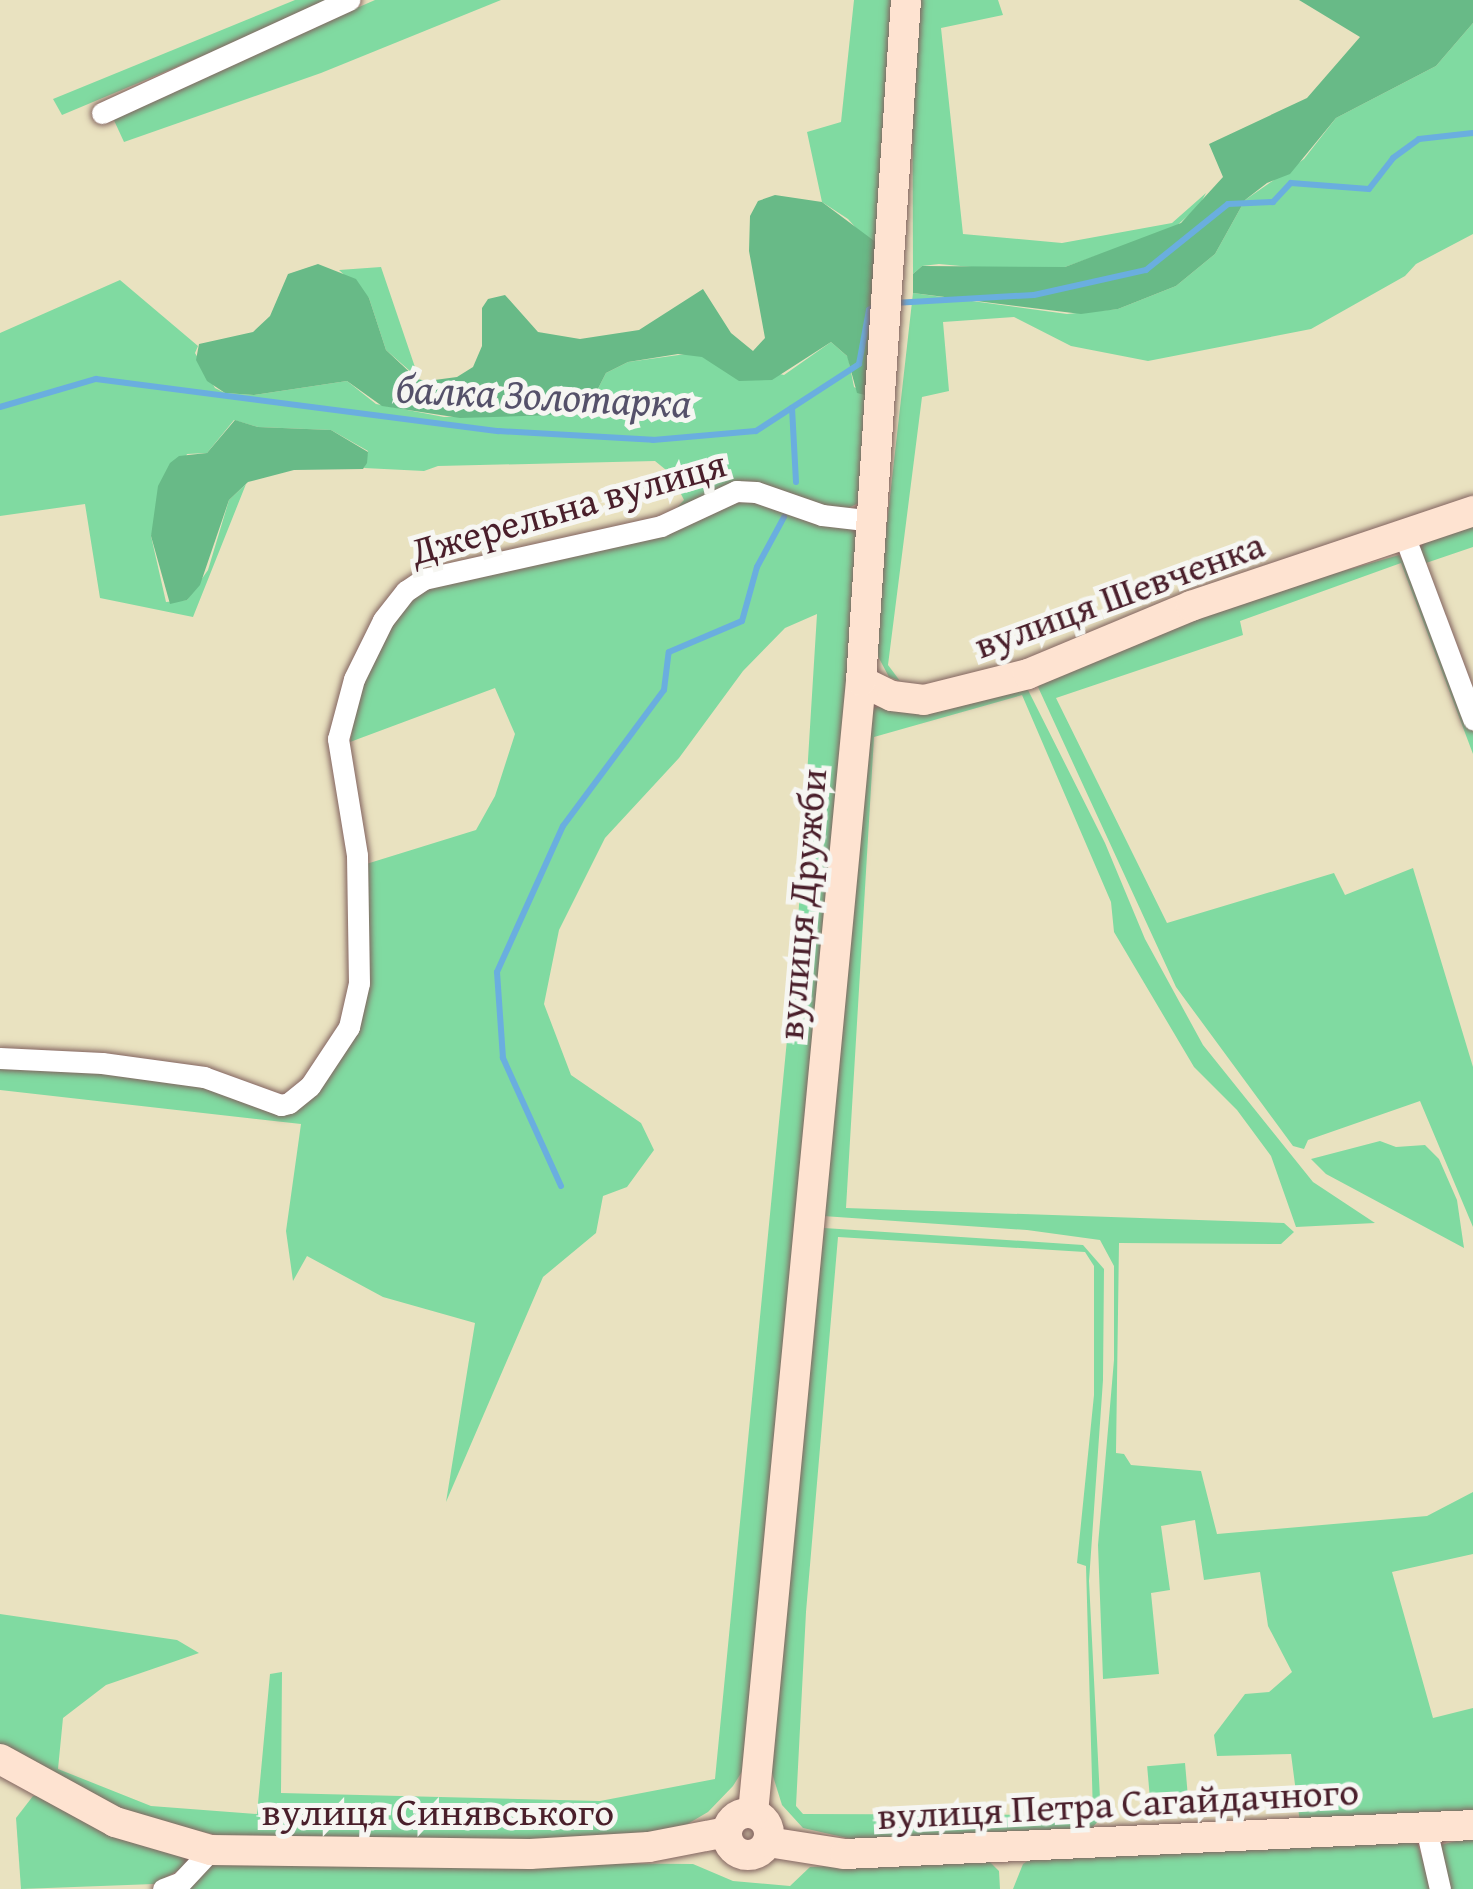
<!DOCTYPE html>
<html>
<head>
<meta charset="utf-8">
<style>
	body { margin:0 }
	#map { position:relative; width:1473px; height:1889px; overflow:hidden; background:#e9e2c0; font-family:"Gentium Book Plus",serif }
	div>[style] { position:absolute }
	.green>* { inset:0; background:#80daa1; transform-origin:0 0 }
	.forest>* { inset:0; background:#68ba87 }
	.stream>* { height:6px; margin:-3px; padding:0 3px; transform-origin:3px; border-radius:3px; background:#6aaedf }
	.roads { filter:drop-shadow(0 0 3px #82635f) drop-shadow(0 0 3px #82635f) }
	.street>* { height:21px; margin:-10.5px; padding:0 10.5px; transform-origin:10.5px; border-radius:10.5px; background:#fff }
	.secondary>* { height:30px; margin:-15px; padding:0 15px; transform-origin:15px; border-radius:15px; background:#fee3d1 }
	.secondary>.ring { margin:-15px; padding:0; box-sizing:content-box; background:none; border:30px solid #fee3d1; border-radius:50% }
	span { translate:-50% -50%; white-space:nowrap; text-align:center; line-height:1.15; -webkit-text-stroke:10px #f6f6f2; paint-order:stroke }
	.street-label { font-size:39px; color:#4a1f2b }
	.water-label { font-size:42px; color:#55516a; font-style:italic }
</style>
</head>
<body>
<div id="map">
	<div class="green">
		<div style="clip-path:polygon(295px 0,336px 0,62px 115px,53px 99px)"></div>
		<div style="clip-path:polygon(375px 0,501px 0,321px 73px,124px 142px,112px 116px)"></div>
		<div style="clip-path:polygon(854px 0,891px 0,880px 255px,848px 219px,822px 202px,807px 132px,841px 122px)"></div>
		<div style="clip-path:polygon(912px 0,998px 0,1003px 15px,941px 28px,963px 234px,1062px 243px,1172px 223px,1206px 193px,1199px 206px,1174px 228px,1065px 267px,1004px 270px,939px 264px,922px 266px,913px 274px)"></div>
		<div style="clip-path:polygon(1473px 23px,1473px 234px,1416px 264px,1405px 276px,1311px 329px,1148px 361px,1071px 346px,1014px 317px,943px 322px,949px 391px,922px 397px,888px 665px,900px 681px,889px 677px,873px 647px,913px 293px,1067px 314px,1118px 309px,1176px 286px,1215px 254px,1245px 200px,1304px 159px,1336px 118px,1436px 66px)"></div>
		<div style="clip-path:polygon(381px 267px,419px 379px,386px 350px,369px 298px,339px 270px)"></div>
		<div style="clip-path:polygon(120px 280px,198px 346px,195px 353px,215px 388px,225px 393px,254px 395px,347px 381px,376px 404px,444px 417px,585px 414px,606px 373px,628px 362px,693px 353px,784px 375px,831px 342px,848px 357px,854px 387px,869px 396px,867px 499px,840px 512px,745px 484px,669px 516px,684px 500px,671px 474px,655px 461px,438px 466px,424px 471px,364px 468px,368px 451px,331px 430px,258px 427px,234px 420px,207px 453px,187px 454px,151px 536px,166px 602px,187px 600px,208px 570px,229px 500px,246px 484px,193px 617px,100px 598px,85px 504px,0 516px,0 333px)"></div>
		<div style="clip-path:polygon(739px 498px,861px 531px,750px 1759px,733px 1786px,708px 1812px,684px 1826px,608px 1842px,240px 1840px,133px 1817px,0 1749px,0 1614px,177px 1640px,199px 1653px,106px 1685px,63px 1718px,58px 1769px,151px 1806px,257px 1814px,270px 1674px,282px 1672px,281px 1793px,600px 1801px,715px 1779px,797px 937px,817px 614px,785px 628px,743px 671px,679px 758px,605px 838px,559px 930px,544px 1004px,571px 1075px,641px 1123px,654px 1150px,627px 1187px,603px 1196px,596px 1233px,543px 1277px,446px 1502px,475px 1323px,383px 1297px,307px 1256px,293px 1281px,286px 1231px,301px 1124px,0 1090px,0 1064px,203px 1082px,279px 1110px,343px 1045px,363px 865px,476px 830px,495px 796px,515px 734px,495px 688px,350px 742px,363px 673px,387px 629px,419px 586px)"></div>
		<div style="clip-path:polygon(1473px 523px,1473px 547px,1426px 563px,1473px 691px,1417px 552px,1426px 540px)"></div>
		<div style="clip-path:polygon(1399px 555px,1416px 577px,1473px 732px,1473px 754px,1401px 563px,1240px 621px,1243px 635px,1056px 698px,1167px 923px,1334px 873px,1345px 895px,1413px 868px,1473px 1067px,1473px 1227px,1420px 1101px,1308px 1140px,1304px 1149px,1293px 1146px,1176px 987px,1038px 687px,1041px 681px,1214px 608px)"></div>
		<div style="clip-path:polygon(1026px 686px,1105px 843px,1145px 939px,1203px 1045px,1313px 1182px,1375px 1223px,1296px 1227px,1271px 1156px,1237px 1110px,1194px 1067px,1114px 932px,1111px 902px,1022px 695px,874px 737px,846px 1208px,1284px 1223px,1294px 1232px,1281px 1244px,1119px 1243px,1116px 1453px,1124px 1454px,1131px 1465px,1201px 1471px,1217px 1534px,1427px 1516px,1473px 1492px,1473px 1554px,1392px 1572px,1433px 1718px,1473px 1708px,1473px 1815px,1300px 1823px,1291px 1754px,1217px 1756px,1214px 1735px,1245px 1694px,1269px 1692px,1292px 1672px,1268px 1626px,1260px 1572px,1204px 1580px,1195px 1520px,1161px 1526px,1170px 1590px,1151px 1593px,1159px 1674px,1103px 1679px,1098px 1545px,1114px 1360px,1114px 1266px,1100px 1240px,1027px 1230px,823px 1216px,870px 708px)"></div>
		<div style="clip-path:polygon(1380px 1141px,1396px 1147px,1425px 1145px,1439px 1159px,1457px 1200px,1464px 1248px,1326px 1174px,1311px 1159px)"></div>
		<div style="clip-path:polygon(evenodd,824px 1228px,1083px 1245px,1104px 1269px,1103px 1380px,1089px 1581px,1101px 1818px,1090px 1830px,856px 1840px,803px 1828px,782px 1805px,771px 1770px,824px 1228px,838px 1237px,1085px 1252px,1094px 1266px,1094px 1395px,1077px 1563px,1086px 1566px,1093px 1815px,803px 1814px,796px 1806px,806px 1612px,838px 1237px)"></div>
		<div style="left:1185px;top:1763px;width:46px;height:38px;rotate:85deg"></div>
		<div style="clip-path:polygon(33px 1796px,39px 1796px,192px 1855px,188px 1865px,154px 1884px,21px 1889px,16px 1818px)"></div>
		<div style="clip-path:polygon(1473px 1837px,1473px 1889px,1447px 1889px,1440px 1845px)"></div>
		<div style="clip-path:polygon(1417px 1842px,1432px 1889px,1013px 1889px,1023px 1864px,1032px 1858px)"></div>
		<div style="clip-path:polygon(987px 1859px,999px 1871px,1000px 1889px,183px 1889px,206px 1866px,221px 1860px,693px 1864px,733px 1881px,790px 1886px,810px 1867px)"></div>
	</div>
	<div class="forest">
		<div style="clip-path:polygon(1299px 0,1473px 0,1473px 23px,1436px 66px,1336px 118px,1290px 174px,1267px 183px,1245px 200px,1215px 254px,1176px 286px,1118px 309px,1081px 314px,913px 293px,913px 274px,922px 266px,1065px 267px,1181px 223px,1223px 177px,1209px 144px,1307px 98px,1360px 37px)"></div>
		<div style="clip-path:polygon(775px 195px,822px 202px,877px 243px,869px 396px,857px 393px,847px 356px,831px 342px,772px 380px,739px 381px,702px 357px,678px 354px,628px 362px,606px 373px,585px 414px,460px 418px,382px 406px,347px 381px,254px 395px,225px 393px,207px 381px,196px 360px,199px 344px,253px 332px,270px 316px,288px 274px,318px 264px,356px 279px,369px 298px,386px 350px,417px 379px,427px 381px,457px 377px,473px 367px,482px 346px,482px 308px,488px 299px,505px 295px,538px 332px,580px 339px,639px 330px,703px 289px,731px 333px,753px 351px,765px 338px,749px 251px,750px 216px,758px 201px)"></div>
		<div style="clip-path:polygon(235px 420px,258px 427px,331px 430px,368px 452px,367px 463px,363px 469px,294px 470px,248px 482px,229px 500px,200px 585px,187px 600px,170px 604px,151px 536px,158px 486px,170px 463px,179px 456px,207px 453px)"></div>
	</div>
	<div class="stream">
		<div style="left:894px;top:303px;width:140px;rotate:-3.3deg"></div>
		<div style="left:1034px;top:295px;width:115px;rotate:-12.6deg"></div>
		<div style="left:1146px;top:270px;width:105px;rotate:-38.8deg"></div>
		<div style="left:1228px;top:204px;width:45px;rotate:-2.5deg"></div>
		<div style="left:1273px;top:202px;width:26px;rotate:-47deg"></div>
		<div style="left:1291px;top:183px;width:78px;rotate:4.4deg"></div>
		<div style="left:1369px;top:189px;width:39px;rotate:-52deg"></div>
		<div style="left:1393px;top:158px;width:32px;rotate:-36deg"></div>
		<div style="left:1419px;top:139px;width:54px;rotate:-6.3deg"></div>
		<div style="left:0;top:407px;width:100px;rotate:-16.3deg"></div>
		<div style="left:96px;top:379px;width:406px;rotate:7.4deg"></div>
		<div style="left:499px;top:431px;width:154px;rotate:3.3deg"></div>
		<div style="left:653px;top:440px;width:103px;rotate:-5deg"></div>
		<div style="left:756px;top:431px;width:123px;rotate:-33deg"></div>
		<div style="left:859px;top:364px;width:55px;rotate:-79.5deg"></div>
		<div style="left:869px;top:310px;width:9px;rotate:-36deg"></div>
		<div style="left:792px;top:408px;width:74px;rotate:86.9deg"></div>
		<div style="left:561px;top:1186px;width:141px;rotate:-114.4deg"></div>
		<div style="left:503px;top:1058px;width:86px;rotate:-94deg"></div>
		<div style="left:497px;top:972px;width:160px;rotate:-65.7deg"></div>
		<div style="left:563px;top:826px;width:169px;rotate:-53.4deg"></div>
		<div style="left:664px;top:690px;width:38px;rotate:-83deg"></div>
		<div style="left:669px;top:652px;width:79px;rotate:-23deg"></div>
		<div style="left:742px;top:621px;width:56px;rotate:-74.5deg"></div>
		<div style="left:757px;top:567px;width:57px;rotate:-61.6deg"></div>
	</div>
	<div class="roads">
		<div class="street">
			<div style="left:102px;top:113px;width:272px;rotate:-24.6deg"></div>
			<div style="left:1404px;top:535px;width:197px;rotate:69.4deg"></div>
			<div style="left:0;top:1058px;width:102px;rotate:2.8deg"></div>
			<div style="left:102px;top:1063px;width:103px;rotate:7.8deg"></div>
			<div style="left:204px;top:1077px;width:82px;rotate:20deg"></div>
			<div style="left:281px;top:1105px;width:8px;rotate:-14deg"></div>
			<div style="left:289px;top:1103px;width:27px;rotate:-39deg"></div>
			<div style="left:310px;top:1086px;width:71px;rotate:-56.5deg"></div>
			<div style="left:349px;top:1027px;width:45px;rotate:-77.2deg"></div>
			<div style="left:359px;top:983px;width:128px;rotate:-90.9deg"></div>
			<div style="left:357px;top:855px;width:118px;rotate:-99.3deg"></div>
			<div style="left:338px;top:739px;width:62px;rotate:-75.1deg"></div>
			<div style="left:354px;top:679px;width:66px;rotate:-63.8deg"></div>
			<div style="left:383px;top:620px;width:37px;rotate:-52deg"></div>
			<div style="left:406px;top:591px;width:22px;rotate:-34deg"></div>
			<div style="left:424px;top:579px;width:243px;rotate:-12.6deg"></div>
			<div style="left:661px;top:526px;width:83px;rotate:-25deg"></div>
			<div style="left:736px;top:491px;width:20px;rotate:3deg"></div>
			<div style="left:756px;top:492px;width:70px;rotate:19.2deg"></div>
			<div style="left:822px;top:515px;width:52px;rotate:6.6deg"></div>
			<div style="left:1426px;top:1828px;width:63px;rotate:77.1deg"></div>
			<div style="left:163px;top:1889px;width:19px;rotate:-21deg"></div>
			<div style="left:181px;top:1882px;width:44px;rotate:-46.8deg"></div>
		</div>
		<div class="secondary">
			<div style="left:861px;top:681px;width:34px;rotate:26deg"></div>
			<div style="left:892px;top:696px;width:32px;rotate:7deg"></div>
			<div style="left:924px;top:700px;width:107px;rotate:-14deg"></div>
			<div style="left:1028px;top:674px;width:177px;rotate:-22.6deg"></div>
			<div style="left:1191px;top:606px;width:298px;rotate:-18.6deg"></div>
			<div style="left:0;top:1759px;width:131px;rotate:28.7deg"></div>
			<div style="left:115px;top:1822px;width:100px;rotate:16.3deg"></div>
			<div style="left:211px;top:1850px;width:319px;rotate:0.7deg"></div>
			<div style="left:530px;top:1854px;width:119px;rotate:-3.4deg"></div>
			<div style="left:649px;top:1847px;width:79px;rotate:-10.9deg"></div>
			<div class="ring" style="left:727px;top:1813px;width:12px;height:12px"></div>
			<div style="left:753px;top:1813px;width:1137px;rotate:-84.55deg"></div>
			<div style="left:861px;top:681px;width:682px;rotate:-86.22deg"></div>
			<div style="left:768px;top:1842px;width:78px;rotate:8.9deg"></div>
			<div style="left:845px;top:1854px;width:629px;rotate:-2.64deg"></div>
		</div>
	</div>
	<div class="street-label">
		<span style="left:568px;top:507px;rotate:-16deg">Джерельна вулиця</span>
		<span style="left:1119px;top:594px;rotate:-20deg">вулиця Шевченка</span>
		<span style="left:801px;top:904px;rotate:-85deg">вулиця Дружби</span>
		<span style="left:1118px;top:1803px;rotate:-3deg">вулиця Петра Сагайдачного</span>
		<span style="left:438px;top:1811px">вулиця Синявського</span>
	</div>
	<div class="water-label">
		<span style="left:544px;top:395px;rotate:3deg">балка Золотарка</span>
	</div>
</div>
</body>
</html>
